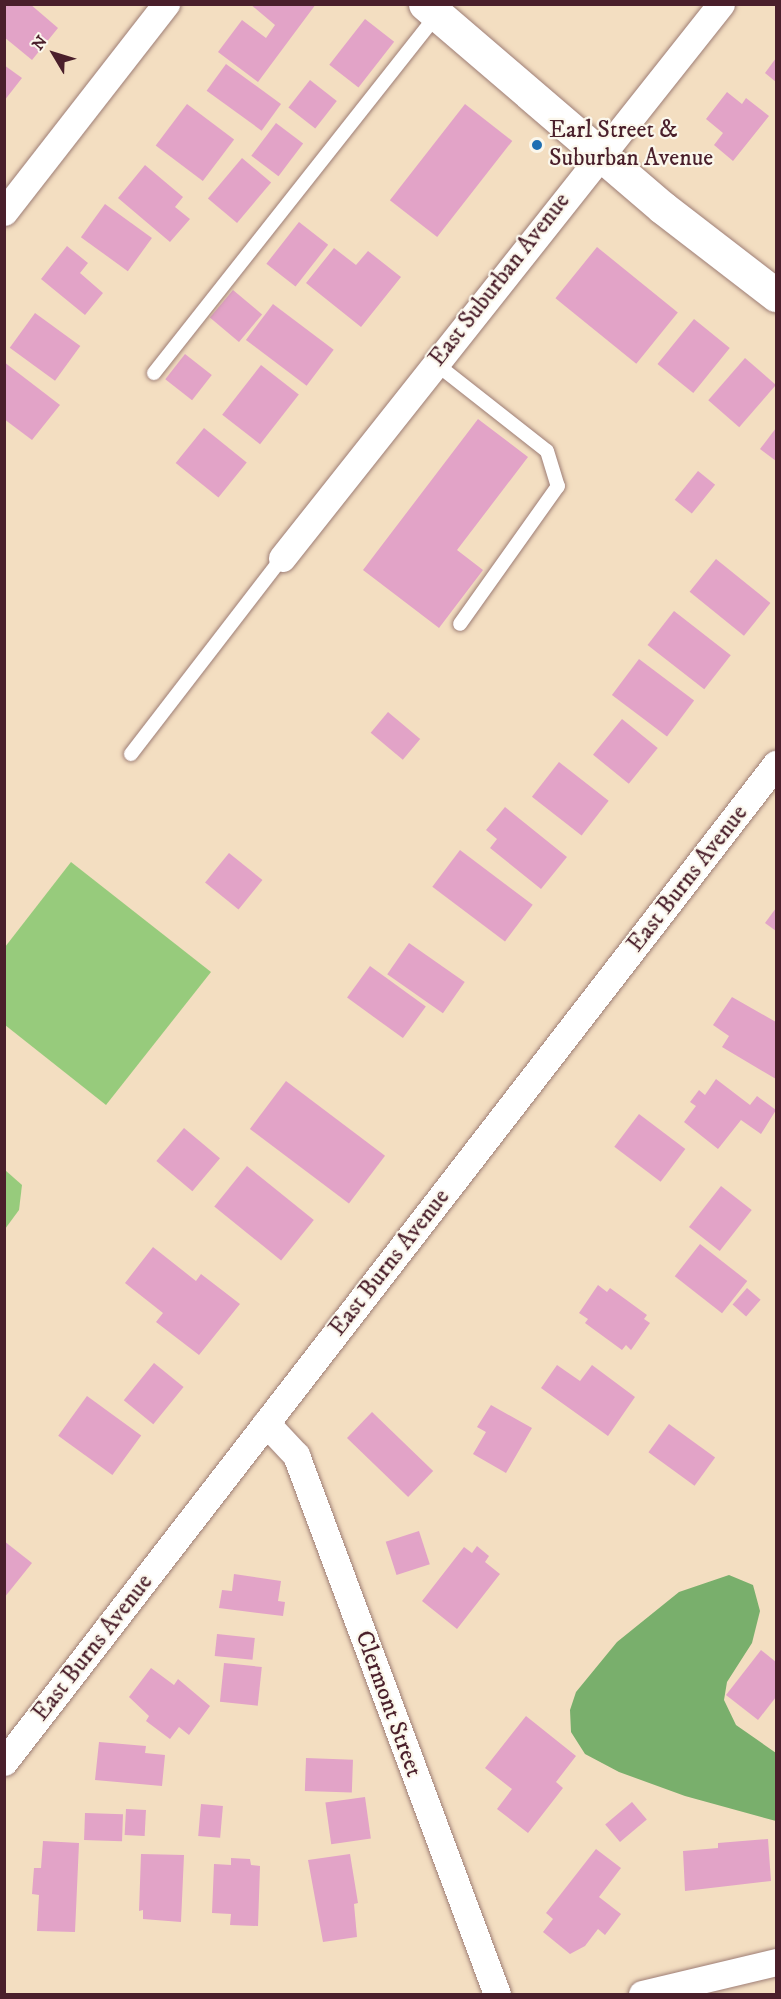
<!DOCTYPE html>
<html>
<head>
<meta charset="utf-8">
<style>
	body { margin:0 }
	#map { position:relative; width:781px; height:1999px; overflow:hidden; background:#f3dec1; font-family:"IM FELL DW Pica",serif }
	div>[style] { position:absolute }
	.green>* { inset:0; background:#97cb7c }
	.forest>* { inset:0; background:#79af6c }
	.building>* { inset:0; background:#e2a3c7; transform-origin:0 0 }
	.roads { filter:drop-shadow(0 0 2px #9e7e76) drop-shadow(0 0 2px #9e7e76) }
	.service>* { height:14px; margin:-7px; padding:0 7px; transform-origin:7px; border-radius:7px; background:#fff }
	.minor>* { height:27px; margin:-13.5px; padding:0 13.5px; transform-origin:13.5px; border-radius:13.5px; background:#fff }
	.tertiary>* { height:33px; margin:-16.5px; padding:0 16.5px; transform-origin:16.5px; border-radius:16.5px; background:#fff }
	.dots>* { width:16px; height:16px; translate:-50% -50%; box-sizing:border-box; border:3px solid #fbf7ec; border-radius:50% }
	span { translate:-50% -50%; white-space:nowrap; text-align:center; line-height:1.15; -webkit-text-stroke:4.5px #fbf7ec; paint-order:stroke }
	.poi-label { font-size:24px; color:#4a1f2b }
	.left { translate:0 -50%; text-align:left }
	.street-label { font-size:24px; color:#4a1f2b }
	.frame { position:absolute; inset:0; border:6px solid #4a1f2b; pointer-events:none }
	.north { position:absolute; left:24px; top:24px; width:60px; height:60px; -webkit-text-stroke:4px #fbf7ec; paint-order:stroke; rotate:308deg; font-size:16px; font-weight:700; line-height:24px; text-align:center; color:#4a1f2b }
	.north::after { content:''; display:block; margin:auto; width:21px; height:27px; background:#4a1f2b; clip-path:polygon(50% 0,100% 100%,50% 72%,0 100%) }
</style>
</head>
<body>
<div id="map">
	<div class="green">
		<div style="clip-path:polygon(71px 862px,211px 972px,106px 1105px,5px 1025px,5px 947px)"></div>
		<div style="clip-path:polygon(5px 1170px,22px 1185px,19px 1210px,5px 1229px)"></div>
	</div>
	<div class="forest">
		<div style="clip-path:polygon(729px 1575px,753px 1585px,760px 1611px,752px 1643px,727px 1682px,724px 1700px,736px 1725px,776px 1753px,776px 1821px,685px 1796px,619px 1772px,585px 1754px,571px 1732px,570px 1710px,576px 1692px,617px 1642px,679px 1592px)"></div>
	</div>
	<div class="building">
		<div style="clip-path:polygon(4px 4px,30px 4px,58px 28px,32px 60px,4px 37px)"></div>
		<div style="clip-path:polygon(250px 4px,316px 4px,258px 82px,218px 52px,242px 20px,266px 38px,275px 25px)"></div>
		<div style="left:365px;top:19px;width:37px;height:58px;rotate:38deg"></div>
		<div style="clip-path:polygon(776px 58px,776px 82px,765px 73px)"></div>
		<div style="left:226px;top:64px;width:68px;height:33px;rotate:36deg"></div>
		<div style="clip-path:polygon(4px 65px,22px 78px,4px 101px)"></div>
		<div style="left:310px;top:80px;width:34px;height:35px;rotate:38deg"></div>
		<div style="clip-path:polygon(727px 92px,742px 104px,746px 98px,769px 116px,733px 161px,714px 145px,723px 133px,706px 119px)"></div>
		<div style="left:187px;top:104px;width:59px;height:52px;rotate:37deg"></div>
		<div style="left:465px;top:104px;width:60px;height:122px;rotate:38deg"></div>
		<div style="left:276px;top:123px;width:34px;height:41px;rotate:37deg"></div>
		<div style="left:242px;top:158px;width:38px;height:53px;rotate:40deg"></div>
		<div style="clip-path:polygon(145px 165px,183px 197px,175px 207px,190px 219px,170px 242px,118px 198px)"></div>
		<div style="left:105px;top:204px;width:58px;height:41px;rotate:36deg"></div>
		<div style="left:299px;top:222px;width:37px;height:53px;rotate:38deg"></div>
		<div style="clip-path:polygon(67px 246px,88px 263px,80px 273px,103px 293px,85px 315px,41px 279px)"></div>
		<div style="left:597px;top:247px;width:104px;height:66px;rotate:39deg"></div>
		<div style="clip-path:polygon(334px 248px,356px 265px,368px 251px,401px 277px,361px 327px,306px 283px)"></div>
		<div style="left:233px;top:290px;width:38px;height:36px;rotate:40deg"></div>
		<div style="left:273px;top:304px;width:76px;height:45px;rotate:37deg"></div>
		<div style="left:35px;top:313px;width:56px;height:43px;rotate:36deg"></div>
		<div style="left:694px;top:319px;width:46px;height:58px;rotate:39deg"></div>
		<div style="left:185px;top:354px;width:34px;height:32px;rotate:38deg"></div>
		<div style="left:745px;top:358px;width:41px;height:56px;rotate:41deg"></div>
		<div style="clip-path:polygon(4px 362px,60px 405px,32px 440px,4px 419px)"></div>
		<div style="left:261px;top:365px;width:48px;height:63px;rotate:38deg"></div>
		<div style="clip-path:polygon(478px 419px,528px 457px,457px 550px,483px 570px,439px 628px,363px 570px)"></div>
		<div style="left:204px;top:428px;width:55px;height:45px;rotate:39deg"></div>
		<div style="clip-path:polygon(776px 428px,776px 461px,760px 449px)"></div>
		<div style="left:698px;top:471px;width:22px;height:37px;rotate:39deg"></div>
		<div style="left:716px;top:559px;width:70px;height:42px;rotate:39deg"></div>
		<div style="left:674px;top:611px;width:72px;height:43px;rotate:38deg"></div>
		<div style="left:639px;top:659px;width:69px;height:45px;rotate:37deg"></div>
		<div style="left:388px;top:712px;width:42px;height:27px;rotate:40deg"></div>
		<div style="left:622px;top:719px;width:46px;height:46px;rotate:39deg"></div>
		<div style="left:559px;top:762px;width:63px;height:44px;rotate:38deg"></div>
		<div style="clip-path:polygon(505px 807px,567px 857px,541px 889px,490px 848px,497px 839px,486px 830px)"></div>
		<div style="left:460px;top:850px;width:91px;height:46px;rotate:37deg"></div>
		<div style="left:229px;top:853px;width:43px;height:38px;rotate:39deg"></div>
		<div style="clip-path:polygon(776px 908px,776px 931px,765px 923px)"></div>
		<div style="left:409px;top:943px;width:68px;height:38px;rotate:35deg"></div>
		<div style="left:370px;top:966px;width:69px;height:39px;rotate:36deg"></div>
		<div style="clip-path:polygon(732px 997px,776px 1022px,776px 1079px,722px 1047px,729px 1036px,713px 1025px)"></div>
		<div style="clip-path:polygon(716px 1079px,750px 1105px,757px 1096px,776px 1110px,761px 1134px,741px 1120px,718px 1149px,684px 1122px,696px 1106px,690px 1102px,699px 1090px,705px 1095px)"></div>
		<div style="left:286px;top:1081px;width:124px;height:60px;rotate:37deg"></div>
		<div style="left:639px;top:1114px;width:58px;height:41px;rotate:37deg"></div>
		<div style="left:184px;top:1128px;width:47px;height:43px;rotate:40deg"></div>
		<div style="left:247px;top:1166px;width:86px;height:52px;rotate:39deg"></div>
		<div style="left:721px;top:1186px;width:39px;height:52px;rotate:38deg"></div>
		<div style="left:700px;top:1244px;width:60px;height:41px;rotate:38deg"></div>
		<div style="clip-path:polygon(153px 1247px,196px 1281px,201px 1274px,240px 1304px,199px 1355px,156px 1322px,163px 1313px,125px 1283px)"></div>
		<div style="clip-path:polygon(598px 1285px,607px 1292px,610px 1288px,647px 1315px,644px 1319px,650px 1323px,631px 1350px,626px 1345px,622px 1350px,585px 1323px,588px 1319px,579px 1313px)"></div>
		<div style="left:747px;top:1288px;width:18px;height:22px;rotate:41deg"></div>
		<div style="left:154px;top:1363px;width:38px;height:48px;rotate:39deg"></div>
		<div style="clip-path:polygon(557px 1365px,580px 1381px,592px 1365px,635px 1397px,608px 1436px,541px 1388px)"></div>
		<div style="left:87px;top:1396px;width:67px;height:49px;rotate:36deg"></div>
		<div style="clip-path:polygon(491px 1405px,532px 1428px,506px 1473px,473px 1454px,486px 1432px,477px 1427px)"></div>
		<div style="left:372px;top:1412px;width:85px;height:36px;rotate:44deg"></div>
		<div style="left:669px;top:1424px;width:57px;height:35px;rotate:36deg"></div>
		<div style="left:419px;top:1531px;width:35px;height:35px;rotate:72deg"></div>
		<div style="clip-path:polygon(4px 1541px,32px 1563px,4px 1598px)"></div>
		<div style="clip-path:polygon(477px 1546px,489px 1556px,485px 1562px,500px 1574px,457px 1629px,422px 1601px,464px 1547px,472px 1553px)"></div>
		<div style="clip-path:polygon(234px 1574px,281px 1581px,278px 1601px,285px 1602px,283px 1616px,219px 1608px,222px 1590px,232px 1591px)"></div>
		<div style="left:217px;top:1634px;width:38px;height:22px;rotate:6deg"></div>
		<div style="clip-path:polygon(761px 1650px,776px 1662px,776px 1697px,758px 1720px,726px 1695px)"></div>
		<div style="left:224px;top:1663px;width:38px;height:39px;rotate:6deg"></div>
		<div style="clip-path:polygon(151px 1668px,174px 1685px,178px 1679px,210px 1706px,189px 1735px,179px 1727px,170px 1739px,146px 1721px,149px 1716px,129px 1697px)"></div>
		<div style="clip-path:polygon(526px 1716px,576px 1756px,556px 1782px,563px 1788px,528px 1833px,497px 1809px,512px 1789px,485px 1768px)"></div>
		<div style="clip-path:polygon(99px 1742px,146px 1746px,145px 1753px,165px 1755px,162px 1786px,95px 1780px)"></div>
		<div style="left:306px;top:1758px;width:47px;height:33px;rotate:2deg"></div>
		<div style="left:365px;top:1797px;width:42px;height:40px;rotate:82deg"></div>
		<div style="left:632px;top:1802px;width:23px;height:35px;rotate:50deg"></div>
		<div style="left:201px;top:1804px;width:22px;height:32px;rotate:5deg"></div>
		<div style="left:126px;top:1809px;width:20px;height:26px;rotate:3deg"></div>
		<div style="left:85px;top:1813px;width:38px;height:27px;rotate:2deg"></div>
		<div style="clip-path:polygon(768px 1839px,771px 1881px,685px 1891px,683px 1851px,718px 1848px,718px 1843px)"></div>
		<div style="clip-path:polygon(43px 1841px,79px 1843px,75px 1932px,37px 1931px,39px 1895px,32px 1894px,34px 1868px,41px 1868px)"></div>
		<div style="clip-path:polygon(596px 1849px,621px 1868px,599px 1897px,621px 1914px,605px 1935px,598px 1929px,585px 1946px,570px 1954px,543px 1932px,553px 1919px,546px 1913px)"></div>
		<div style="clip-path:polygon(141px 1854px,184px 1855px,181px 1922px,143px 1919px,143px 1910px,139px 1911px)"></div>
		<div style="clip-path:polygon(350px 1854px,358px 1903px,354px 1904px,357px 1937px,323px 1942px,308px 1860px)"></div>
		<div style="clip-path:polygon(231px 1858px,250px 1859px,251px 1865px,260px 1866px,258px 1926px,230px 1925px,231px 1914px,212px 1913px,214px 1864px,231px 1865px)"></div>
	</div>
	<div class="roads">
		<div class="service">
			<div style="left:435px;top:363px;width:142px;rotate:38.2deg"></div>
			<div style="left:547px;top:451px;width:37px;rotate:73deg"></div>
			<div style="left:558px;top:486px;width:169px;rotate:125.4deg"></div>
			<div style="left:154px;top:373px;width:456px;rotate:-51.7deg"></div>
			<div style="left:131px;top:754px;width:247px;rotate:-52.4deg"></div>
		</div>
		<div class="minor">
			<div style="left:4px;top:212px;width:264px;rotate:-52.1deg"></div>
			<div style="left:282px;top:558px;width:707px;rotate:-51.61deg"></div>
			<div style="left:266px;top:1423px;width:44px;rotate:46.8deg"></div>
			<div style="left:296px;top:1455px;width:575px;rotate:69.55deg"></div>
			<div style="left:4px;top:1762px;width:1262px;rotate:-52.28deg"></div>
			<div style="left:642px;top:1994px;width:138px;rotate:-13.4deg"></div>
		</div>
		<div class="tertiary">
			<div style="left:425px;top:4px;width:313px;rotate:40.6deg"></div>
			<div style="left:663px;top:208px;width:143px;rotate:37.6deg"></div>
		</div>
	</div>
	<div class="dots">
		<div style="left:537px;top:145px;background:#1f6fb2"></div>
	</div>
	<div class="poi-label">
		<span class="left" style="left:549px;top:145px">Earl Street &amp;<br>Suburban Avenue</span>
	</div>
	<div class="street-label">
		<span style="left:500px;top:280px;rotate:-52deg">East Suburban Avenue</span>
		<span style="left:688px;top:879px;rotate:-52deg">East Burns Avenue</span>
		<span style="left:390px;top:1263px;rotate:-52deg">East Burns Avenue</span>
		<span style="left:93px;top:1648px;rotate:-52deg">East Burns Avenue</span>
		<span style="left:388px;top:1704px;rotate:70deg">Clermont Street</span>
	</div>
	<div class="frame"></div>
	<div class="north">N</div>
</div>
</body>
</html>
